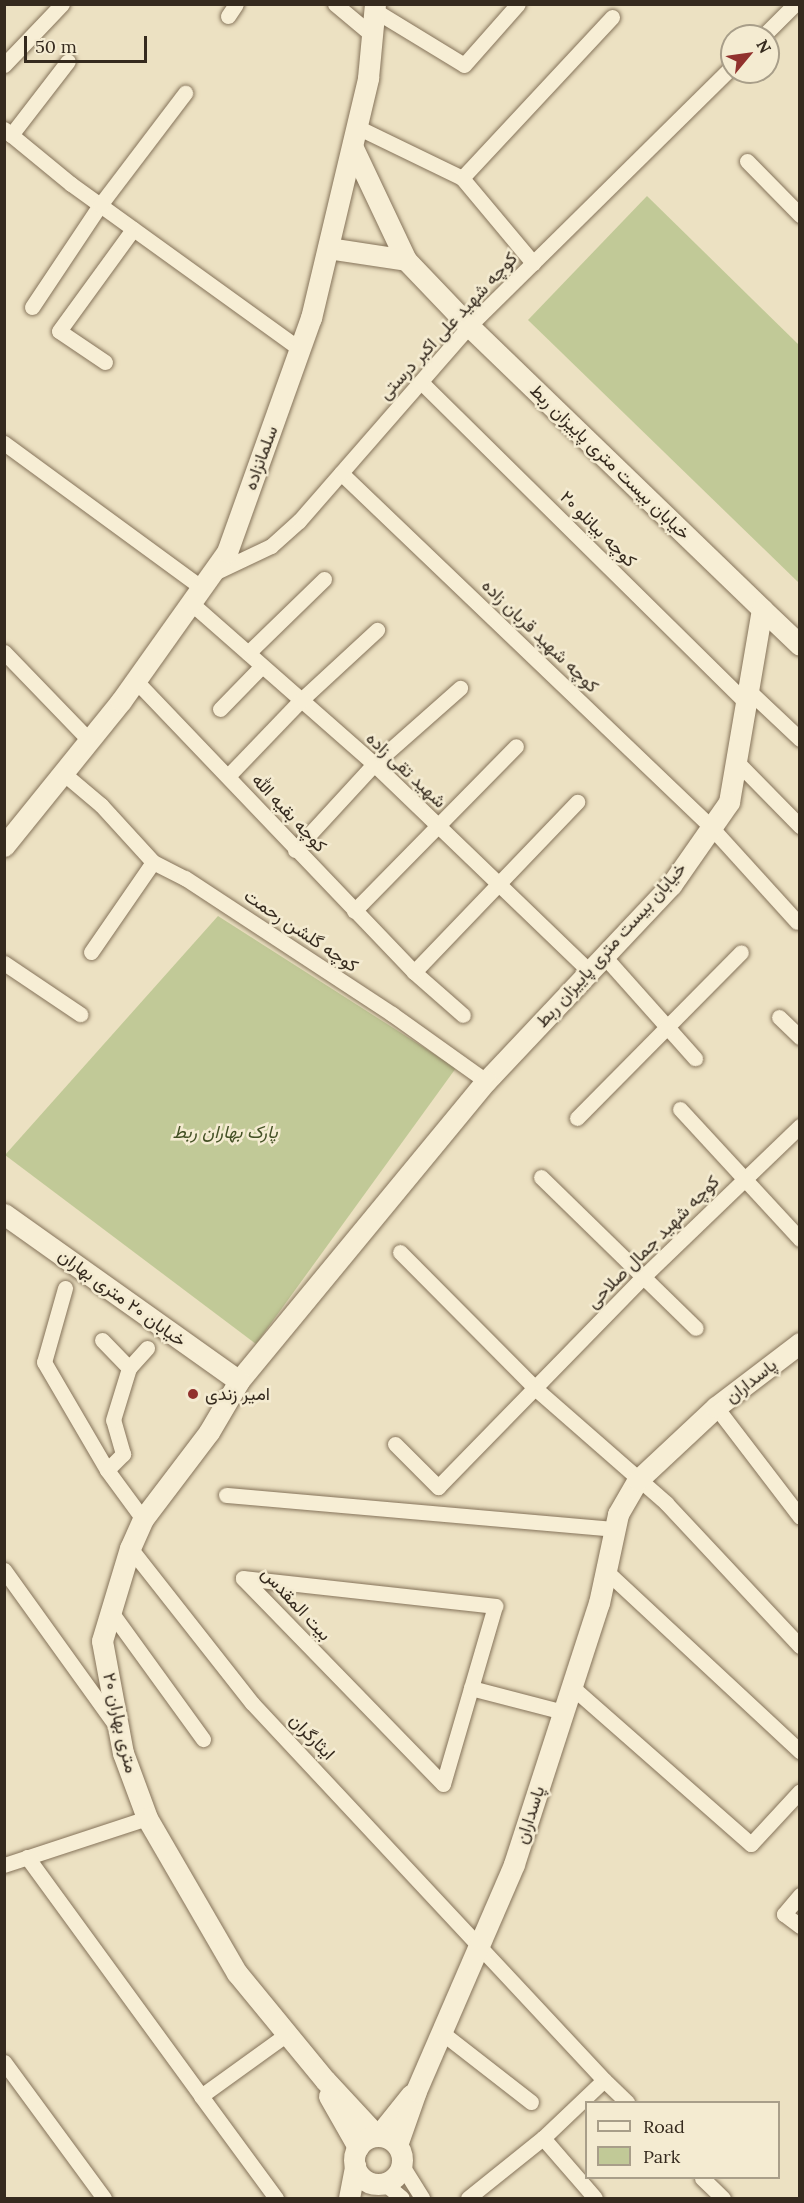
<!DOCTYPE html>
<html>
<head>
<meta charset="utf-8">
<style>
	body { margin:0 }
	#map { position:relative; width:804px; height:2203px; overflow:hidden; background:#ece1c2; font-family:Lora,Vazirmatn,serif }
	div>[style] { position:absolute }
	.green>* { inset:0; background:#c1c997 }
	.roads { filter:drop-shadow(0 0 2px #85735a) drop-shadow(0 0 2px #85735a) }
	.street>* { height:15px; margin:-7.5px; padding:0 7.5px; transform-origin:7.5px; border-radius:7.5px; background:#f7eed5 }
	.secondary>* { height:21px; margin:-10.5px; padding:0 10.5px; transform-origin:10.5px; border-radius:10.5px; background:#f7eed5 }
	.secondary>.ring { margin:-10.5px; padding:0; box-sizing:content-box; background:none; border:21px solid #f7eed5; border-radius:50% }
	.dots>* { width:16px; height:16px; translate:-50% -50%; box-sizing:border-box; border:3px solid #f4ebd1; border-radius:50% }
	span { translate:-50% -50%; white-space:nowrap; text-align:center; line-height:1.15; -webkit-text-stroke:5px #f4ebd1; paint-order:stroke }
	.street-label { font-size:18px; color:#352a1e }
	.park-label { font-size:18px; color:#445125; font-style:italic }
	.poi-label { font-size:18px; color:#352a1e }
	.left { translate:0 -50%; text-align:left }
	.frame { position:absolute; inset:0; border:6px solid #352a1e; pointer-events:none }
	.legend { position:absolute; left:585px; top:2101px; width:195px; height:78px; box-sizing:border-box; background:#f4ebd1; border:2px solid #a89e89; margin:0; padding:8px 10px; list-style:none; font-size:18px; color:#352a1e }
	.legend li { display:flex; align-items:center; gap:12px; height:30px }
	.legend b { width:30px; border:2px solid #a89e89 }
	.north { position:absolute; left:720px; top:24px; width:60px; height:60px; box-sizing:border-box; background:#f4ebd1; border:2px solid #a89e89; border-radius:50%; rotate:61deg; font-size:16px; font-weight:700; line-height:24px; text-align:center; color:#352a1e }
	.north::after { content:''; display:block; margin:auto; width:21px; height:27px; background:#91312d; clip-path:polygon(50% 0,100% 100%,50% 72%,0 100%) }
	.scale { position:absolute; left:24px; top:36px; width:123px; height:27px; box-sizing:border-box; border:3px solid #352a1e; border-top:0; padding-left:8px; font-size:18px; line-height:21px; white-space:nowrap; color:#352a1e; -webkit-text-stroke:4px #f4ebd1; paint-order:stroke }
</style>
</head>
<body>
<div id="map">
	<div class="green">
		<div style="clip-path:polygon(647px 196px,799px 345px,799px 583px,528px 320px)"></div>
		<div style="clip-path:polygon(218px 916px,456px 1068px,256px 1344px,5px 1155px)"></div>
	</div>
	<div class="roads">
		<div class="street">
			<div style="left:335px;top:4px;width:48px;rotate:40deg"></div>
			<div style="left:374px;top:10px;width:105px;rotate:31.4deg"></div>
			<div style="left:464px;top:65px;width:81px;rotate:-48.5deg"></div>
			<div style="left:228px;top:16px;width:14px;rotate:-56deg"></div>
			<div style="left:763px;top:36px;width:45px;rotate:-45deg"></div>
			<div style="left:4px;top:65px;width:84px;rotate:-46.4deg"></div>
			<div style="left:357px;top:127px;width:117px;rotate:25.9deg"></div>
			<div style="left:462px;top:178px;width:111px;rotate:50.1deg"></div>
			<div style="left:4px;top:129px;width:87px;rotate:39.4deg"></div>
			<div style="left:71px;top:184px;width:282px;rotate:35.8deg"></div>
			<div style="left:11px;top:135px;width:93px;rotate:-52.4deg"></div>
			<div style="left:747px;top:161px;width:76px;rotate:45.5deg"></div>
			<div style="left:462px;top:178px;width:220px;rotate:-47deg"></div>
			<div style="left:32px;top:307px;width:123px;rotate:-56.3deg"></div>
			<div style="left:100px;top:205px;width:141px;rotate:-52.8deg"></div>
			<div style="left:105px;top:362px;width:55px;rotate:-146deg"></div>
			<div style="left:59px;top:331px;width:126px;rotate:-54deg"></div>
			<div style="left:421px;top:382px;width:458px;rotate:44.6deg"></div>
			<div style="left:4px;top:443px;width:245px;rotate:36.2deg"></div>
			<div style="left:341px;top:473px;width:512px;rotate:43.73deg"></div>
			<div style="left:711px;top:827px;width:128px;rotate:47.8deg"></div>
			<div style="left:214px;top:573px;width:63px;rotate:-25.3deg"></div>
			<div style="left:271px;top:546px;width:38px;rotate:-42deg"></div>
			<div style="left:299px;top:521px;width:259px;rotate:-48.9deg"></div>
			<div style="left:469px;top:326px;width:369px;rotate:-44.6deg"></div>
			<div style="left:191px;top:603px;width:244px;rotate:41.3deg"></div>
			<div style="left:374px;top:764px;width:298px;rotate:43.9deg"></div>
			<div style="left:4px;top:652px;width:122px;rotate:46deg"></div>
			<div style="left:248px;top:653px;width:106px;rotate:-44.2deg"></div>
			<div style="left:135px;top:680px;width:404px;rotate:46.3deg"></div>
			<div style="left:414px;top:972px;width:65px;rotate:41.3deg"></div>
			<div style="left:749px;top:691px;width:70px;rotate:43.3deg"></div>
			<div style="left:220px;top:709px;width:60px;rotate:-45.7deg"></div>
			<div style="left:737px;top:762px;width:90px;rotate:45.5deg"></div>
			<div style="left:63px;top:773px;width:50px;rotate:40.1deg"></div>
			<div style="left:101px;top:805px;width:77px;rotate:47.6deg"></div>
			<div style="left:153px;top:862px;width:36px;rotate:27deg"></div>
			<div style="left:185px;top:878px;width:248px;rotate:33.3deg"></div>
			<div style="left:392px;top:1014px;width:115px;rotate:35.5deg"></div>
			<div style="left:228px;top:776px;width:104px;rotate:-46.2deg"></div>
			<div style="left:300px;top:701px;width:105px;rotate:-42.7deg"></div>
			<div style="left:295px;top:850px;width:117px;rotate:-47.4deg"></div>
			<div style="left:374px;top:764px;width:115px;rotate:-41.5deg"></div>
			<div style="left:354px;top:911px;width:231px;rotate:-45.5deg"></div>
			<div style="left:91px;top:952px;width:109px;rotate:-55.4deg"></div>
			<div style="left:604px;top:956px;width:137px;rotate:48.3deg"></div>
			<div style="left:4px;top:963px;width:92px;rotate:33.9deg"></div>
			<div style="left:414px;top:972px;width:236px;rotate:-46.2deg"></div>
			<div style="left:779px;top:1017px;width:29px;rotate:44deg"></div>
			<div style="left:680px;top:1109px;width:177px;rotate:47.3deg"></div>
			<div style="left:577px;top:1118px;width:233px;rotate:-45.3deg"></div>
			<div style="left:541px;top:1177px;width:216px;rotate:44.3deg"></div>
			<div style="left:400px;top:1252px;width:193px;rotate:45.2deg"></div>
			<div style="left:536px;top:1389px;width:173px;rotate:41.2deg"></div>
			<div style="left:666px;top:1503px;width:196px;rotate:46.9deg"></div>
			<div style="left:65px;top:1288px;width:77px;rotate:105.8deg"></div>
			<div style="left:44px;top:1362px;width:125px;rotate:59.7deg"></div>
			<div style="left:102px;top:1340px;width:39px;rotate:46deg"></div>
			<div style="left:716px;top:1407px;width:138px;rotate:52.6deg"></div>
			<div style="left:395px;top:1444px;width:61px;rotate:45deg"></div>
			<div style="left:438px;top:1487px;width:293px;rotate:-45.7deg"></div>
			<div style="left:643px;top:1277px;width:218px;rotate:-43.9deg"></div>
			<div style="left:226px;top:1495px;width:390px;rotate:5deg"></div>
			<div style="left:143px;top:1519px;width:61px;rotate:-126.3deg"></div>
			<div style="left:107px;top:1470px;width:23px;rotate:-45deg"></div>
			<div style="left:123px;top:1454px;width:35px;rotate:-106deg"></div>
			<div style="left:113px;top:1420px;width:54px;rotate:-72.9deg"></div>
			<div style="left:129px;top:1368px;width:27px;rotate:-48deg"></div>
			<div style="left:130px;top:1548px;width:197px;rotate:51.8deg"></div>
			<div style="left:252px;top:1703px;width:516px;rotate:46.96deg"></div>
			<div style="left:4px;top:1570px;width:192px;rotate:54.3deg"></div>
			<div style="left:606px;top:1571px;width:265px;rotate:42.9deg"></div>
			<div style="left:243px;top:1578px;width:254px;rotate:6.3deg"></div>
			<div style="left:495px;top:1606px;width:185px;rotate:106.3deg"></div>
			<div style="left:443px;top:1784px;width:287px;rotate:-134.2deg"></div>
			<div style="left:111px;top:1612px;width:157px;rotate:54.1deg"></div>
			<div style="left:572px;top:1687px;width:238px;rotate:41.3deg"></div>
			<div style="left:751px;top:1844px;width:72px;rotate:-47.2deg"></div>
			<div style="left:471px;top:1688px;width:96px;rotate:14.5deg"></div>
			<div style="left:27px;top:1857px;width:296px;rotate:53.9deg"></div>
			<div style="left:201px;top:2096px;width:106px;rotate:-35.8deg"></div>
			<div style="left:4px;top:1865px;width:151px;rotate:-18.2deg"></div>
			<div style="left:800px;top:1895px;width:25px;rotate:130deg"></div>
			<div style="left:784px;top:1914px;width:20px;rotate:37deg"></div>
			<div style="left:441px;top:2032px;width:114px;rotate:37.9deg"></div>
			<div style="left:4px;top:2062px;width:169px;rotate:53.7deg"></div>
			<div style="left:201px;top:2096px;width:127px;rotate:53.7deg"></div>
			<div style="left:543px;top:2138px;width:84px;rotate:-43.6deg"></div>
			<div style="left:604px;top:2080px;width:32px;rotate:44deg"></div>
			<div style="left:401px;top:2164px;width:40px;rotate:58deg"></div>
			<div style="left:702px;top:2178px;width:29px;rotate:44deg"></div>
			<div style="left:384px;top:2183px;width:23px;rotate:40deg"></div>
			<div style="left:468px;top:2198px;width:96px;rotate:-38.7deg"></div>
			<div style="left:543px;top:2138px;width:79px;rotate:49.1deg"></div>
		</div>
		<div class="secondary">
			<div style="left:353px;top:148px;width:124px;rotate:64.7deg"></div>
			<div style="left:406px;top:260px;width:91px;rotate:46.3deg"></div>
			<div style="left:469px;top:326px;width:407px;rotate:44deg"></div>
			<div style="left:762px;top:609px;width:196px;rotate:99.7deg"></div>
			<div style="left:729px;top:802px;width:101px;rotate:124.9deg"></div>
			<div style="left:671px;top:885px;width:270px;rotate:133.3deg"></div>
			<div style="left:486px;top:1081px;width:389px;rotate:129.5deg"></div>
			<div style="left:239px;top:1381px;width:59px;rotate:120.5deg"></div>
			<div style="left:209px;top:1432px;width:109px;rotate:127.2deg"></div>
			<div style="left:143px;top:1519px;width:32px;rotate:114deg"></div>
			<div style="left:130px;top:1548px;width:97px;rotate:106.8deg"></div>
			<div style="left:102px;top:1641px;width:114px;rotate:79.4deg"></div>
			<div style="left:123px;top:1753px;width:69px;rotate:69.7deg"></div>
			<div style="left:147px;top:1818px;width:179px;rotate:59.9deg"></div>
			<div style="left:237px;top:1973px;width:139px;rotate:50.6deg"></div>
			<div style="left:325px;top:2080px;width:76px;rotate:47.1deg"></div>
			<div style="left:328px;top:248px;width:79px;rotate:8.7deg"></div>
			<div style="left:762px;top:609px;width:52px;rotate:43.5deg"></div>
			<div style="left:4px;top:846px;width:186px;rotate:-51.1deg"></div>
			<div style="left:121px;top:701px;width:183px;rotate:-54.6deg"></div>
			<div style="left:227px;top:552px;width:249px;rotate:-70.3deg"></div>
			<div style="left:311px;top:318px;width:247px;rotate:-76.6deg"></div>
			<div style="left:368px;top:78px;width:74px;rotate:-84.6deg"></div>
			<div style="left:4px;top:1214px;width:288px;rotate:35.4deg"></div>
			<div style="left:329px;top:2096px;width:59px;rotate:60.4deg"></div>
			<div style="left:378px;top:2136px;width:53px;rotate:-51.2deg"></div>
			<div class="ring" style="left:354px;top:2136px;width:27px;height:27px"></div>
			<div style="left:397px;top:2145px;width:57px;rotate:-70.6deg"></div>
			<div style="left:416px;top:2091px;width:247px;rotate:-66.6deg"></div>
			<div style="left:514px;top:1864px;width:274px;rotate:-72deg"></div>
			<div style="left:599px;top:1603px;width:91px;rotate:-77.9deg"></div>
			<div style="left:618px;top:1514px;width:39px;rotate:-60deg"></div>
			<div style="left:638px;top:1480px;width:107px;rotate:-43.1deg"></div>
			<div style="left:716px;top:1407px;width:106px;rotate:-37.3deg"></div>
			<div style="left:349px;top:2198px;width:33px;rotate:-79deg"></div>
		</div>
	</div>
	<div class="dots">
		<div style="left:193px;top:1394px;background:#91312d"></div>
	</div>
	<div class="street-label">
		<span style="left:448px;top:326px;rotate:-47deg">کوچه شهید علی اکبر درستی</span>
		<span style="left:261px;top:458px;rotate:-70deg">سلمانزاده</span>
		<span style="left:610px;top:462px;rotate:44deg">خیابان بیست متری پاییزان ربط</span>
		<span style="left:598px;top:529px;rotate:45deg">کوچه بیانلو ۲۰</span>
		<span style="left:540px;top:636px;rotate:44deg">کوچه شهید قربان زاده</span>
		<span style="left:406px;top:770px;rotate:43deg">شهید تقی زاده</span>
		<span style="left:289px;top:813px;rotate:47deg">کوچه بقیه الله</span>
		<span style="left:301px;top:931px;rotate:34deg">کوچه گلشن رحمت</span>
		<span style="left:611px;top:945px;rotate:-48deg">خیابان بیست متری پاییزان ربط</span>
		<span style="left:653px;top:1242px;rotate:-45deg">کوچه شهید جمال صلاحی</span>
		<span style="left:122px;top:1298px;rotate:36deg">خیابان ۲۰ متری بهاران</span>
		<span style="left:751px;top:1381px;rotate:-38deg">پاسداران</span>
		<span style="left:296px;top:1604px;rotate:47deg">بیت المقدس</span>
		<span style="left:120px;top:1723px;rotate:77deg">۲۰ متری بهاران</span>
		<span style="left:312px;top:1737px;rotate:46deg">ایثارگران</span>
		<span style="left:530px;top:1815px;rotate:-72deg">پاسداران</span>
	</div>
	<div class="park-label">
		<span style="left:225px;top:1132px">پارک بهاران ربط</span>
	</div>
	<div class="poi-label">
		<span class="left" style="left:205px;top:1394px">امیر زندی</span>
	</div>
	<div class="frame"></div>
	<ul class="legend">
	<li><b style="height:8px;background:#f7eed5"></b>Road</li>
	<li><b style="height:16px;background:#c1c997"></b>Park</li>
	</ul>
	<div class="north">N</div>
	<div class="scale">50 m</div>
</div>
</body>
</html>
